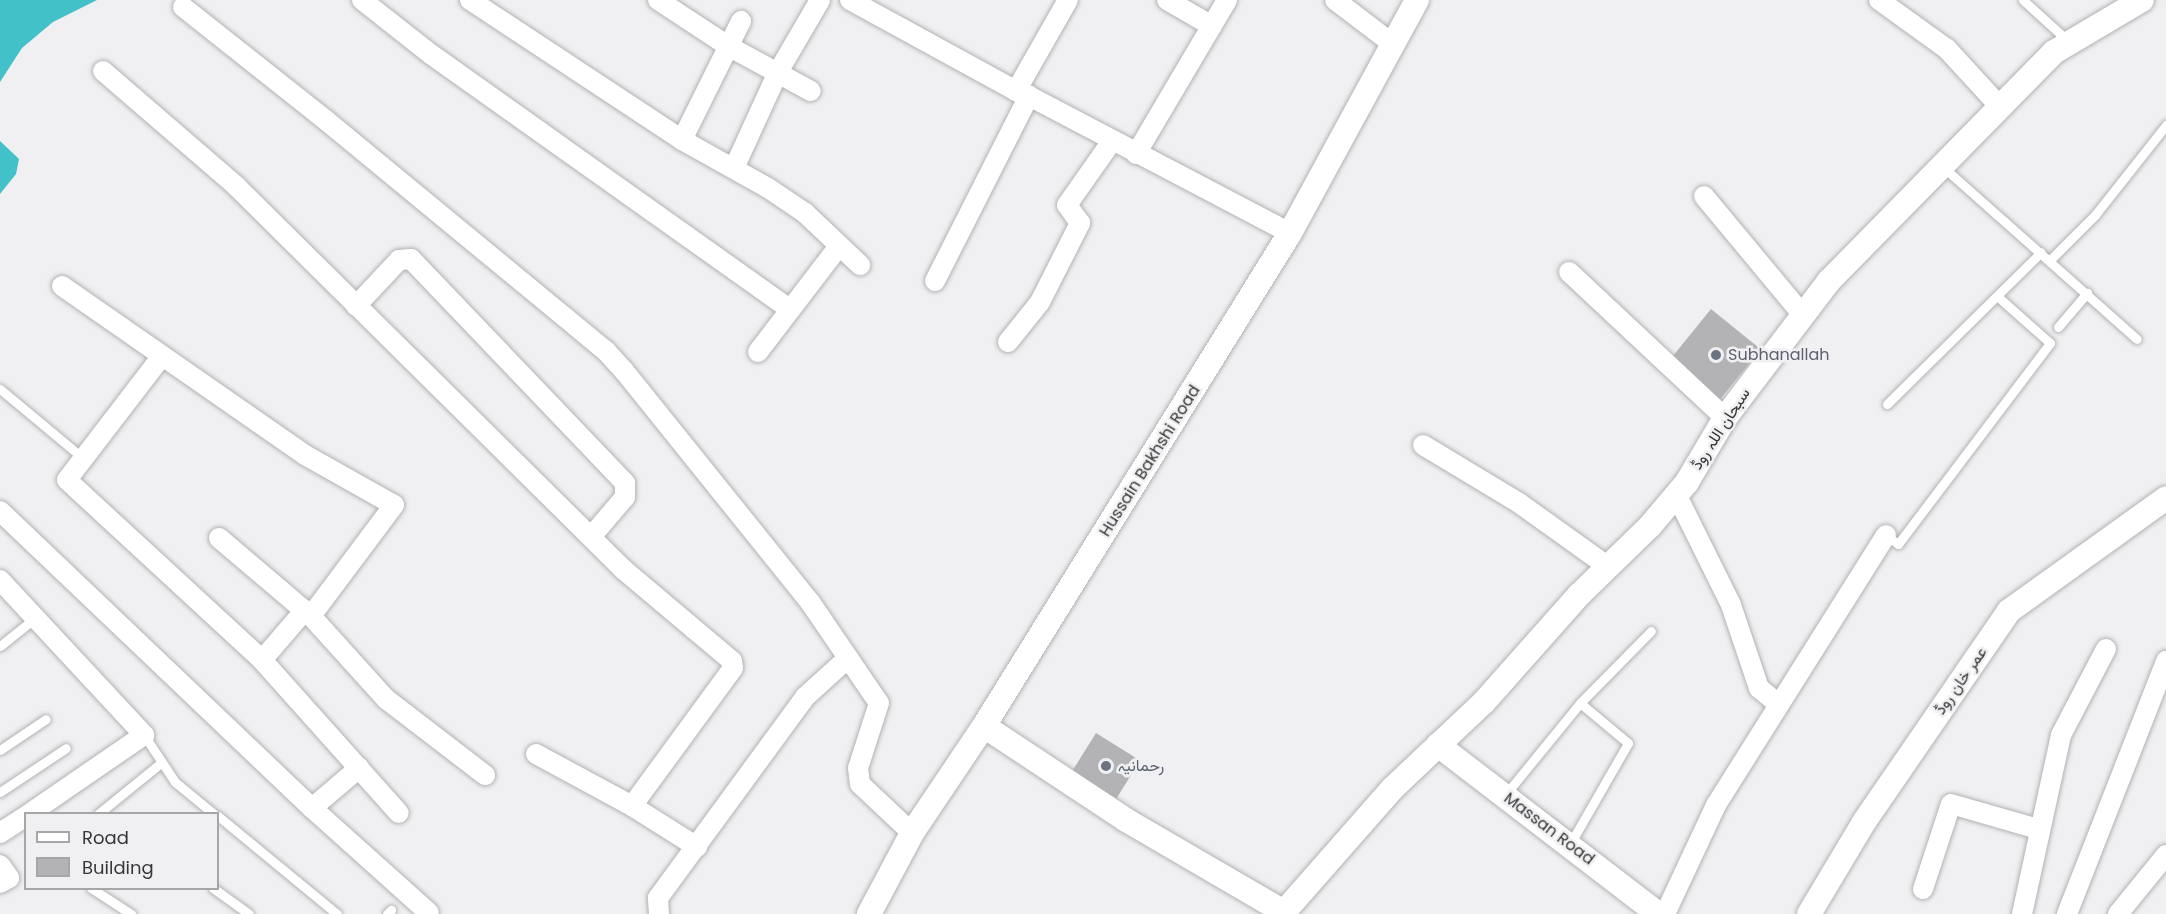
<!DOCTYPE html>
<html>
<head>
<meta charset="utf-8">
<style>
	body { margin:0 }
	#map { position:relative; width:2166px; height:914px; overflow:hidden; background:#f0f0f2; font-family:Poppins,Vazirmatn,sans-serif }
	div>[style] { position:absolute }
	.water>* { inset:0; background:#43c1c8 }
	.building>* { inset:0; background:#b3b3b6; transform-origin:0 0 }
	.roads { filter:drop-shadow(0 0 2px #b2b2b5) drop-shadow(0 0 2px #b2b2b5) }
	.service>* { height:9px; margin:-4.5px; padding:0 4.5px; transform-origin:4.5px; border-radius:4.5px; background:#fff }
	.minor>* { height:20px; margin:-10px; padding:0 10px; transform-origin:10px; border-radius:10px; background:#fff }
	.tertiary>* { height:24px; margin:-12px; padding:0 12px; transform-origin:12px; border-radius:12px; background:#fff }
	.dots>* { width:16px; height:16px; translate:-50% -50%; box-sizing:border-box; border:3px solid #f0f0f2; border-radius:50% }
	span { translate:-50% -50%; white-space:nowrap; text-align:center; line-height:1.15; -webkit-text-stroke:5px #f0f0f2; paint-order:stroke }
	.worship-label { font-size:16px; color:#5b616d }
	.left { translate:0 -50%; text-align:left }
	.street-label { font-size:16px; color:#373738 }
	.legend { position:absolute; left:24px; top:812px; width:195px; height:78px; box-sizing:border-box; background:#f0f0f2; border:2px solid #a6a6a8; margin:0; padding:8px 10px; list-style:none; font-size:18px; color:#373738 }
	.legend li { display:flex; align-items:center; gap:12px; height:30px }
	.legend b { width:30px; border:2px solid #a6a6a8 }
</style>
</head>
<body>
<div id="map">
	<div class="water">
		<div style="clip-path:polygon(0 0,97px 0,53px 22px,22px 48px,0 82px)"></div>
		<div style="clip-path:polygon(0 141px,19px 159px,16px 174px,0 194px)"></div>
	</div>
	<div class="building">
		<div style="left:1711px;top:309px;width:64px;height:66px;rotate:39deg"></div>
		<div style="left:1096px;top:733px;width:52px;height:45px;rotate:32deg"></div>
	</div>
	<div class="roads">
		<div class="service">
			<div style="left:2023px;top:0;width:61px;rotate:42.3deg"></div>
			<div style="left:1943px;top:167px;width:259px;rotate:41.6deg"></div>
			<div style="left:2050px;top:260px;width:64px;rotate:-45deg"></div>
			<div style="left:2095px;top:215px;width:115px;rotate:-51.7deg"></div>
			<div style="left:2058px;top:327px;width:45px;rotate:-49.5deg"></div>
			<div style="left:0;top:389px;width:109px;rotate:39.8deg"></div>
			<div style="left:1887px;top:404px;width:216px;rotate:-44.6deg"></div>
			<div style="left:1886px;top:535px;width:15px;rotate:37deg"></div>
			<div style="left:1898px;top:544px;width:252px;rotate:-52.9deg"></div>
			<div style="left:2050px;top:343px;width:71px;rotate:-138.4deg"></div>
			<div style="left:0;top:646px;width:45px;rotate:-38.7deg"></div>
			<div style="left:144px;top:735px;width:56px;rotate:56.6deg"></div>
			<div style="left:175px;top:782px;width:50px;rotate:39.4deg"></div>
			<div style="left:0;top:750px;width:55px;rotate:-34deg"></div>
			<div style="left:0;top:792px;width:79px;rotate:-33.7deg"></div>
			<div style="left:1505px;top:795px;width:119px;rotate:-50.8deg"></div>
			<div style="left:1580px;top:703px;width:101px;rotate:-45.4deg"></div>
			<div style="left:98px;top:814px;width:82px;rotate:-39.1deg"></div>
			<div style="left:218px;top:816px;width:154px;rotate:39.5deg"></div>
			<div style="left:1570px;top:844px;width:116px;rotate:-60.1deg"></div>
			<div style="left:1628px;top:743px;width:62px;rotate:-140.2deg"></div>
			<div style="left:91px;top:888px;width:48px;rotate:33deg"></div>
			<div style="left:213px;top:888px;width:44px;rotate:35.8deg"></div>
			<div style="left:387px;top:914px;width:6px;rotate:-45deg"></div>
		</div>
		<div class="minor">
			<div style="left:362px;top:0;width:89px;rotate:38.2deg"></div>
			<div style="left:432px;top:55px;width:437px;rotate:35.4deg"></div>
			<div style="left:470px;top:0;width:254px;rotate:33.4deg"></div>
			<div style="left:682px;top:140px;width:98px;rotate:29.2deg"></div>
			<div style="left:768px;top:188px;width:45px;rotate:34deg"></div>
			<div style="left:805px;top:213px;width:76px;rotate:43.4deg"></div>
			<div style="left:658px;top:0;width:84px;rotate:33.3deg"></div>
			<div style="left:728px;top:46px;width:94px;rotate:28.5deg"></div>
			<div style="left:850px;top:0;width:189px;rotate:28.7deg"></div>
			<div style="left:1167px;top:0;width:52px;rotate:30deg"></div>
			<div style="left:1335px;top:0;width:74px;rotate:37.3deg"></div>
			<div style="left:1879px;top:0;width:84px;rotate:35.8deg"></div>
			<div style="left:1947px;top:49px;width:80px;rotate:47.5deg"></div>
			<div style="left:183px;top:7px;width:185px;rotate:38.4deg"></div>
			<div style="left:328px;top:122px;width:360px;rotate:39.5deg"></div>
			<div style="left:606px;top:351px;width:28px;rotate:48deg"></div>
			<div style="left:625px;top:372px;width:295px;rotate:51.2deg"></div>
			<div style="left:810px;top:602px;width:122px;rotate:55.7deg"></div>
			<div style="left:879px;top:703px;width:68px;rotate:107.9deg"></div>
			<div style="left:858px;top:768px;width:16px;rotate:83deg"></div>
			<div style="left:860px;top:784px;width:71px;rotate:43.3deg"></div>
			<div style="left:103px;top:71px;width:176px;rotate:40.8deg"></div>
			<div style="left:236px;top:186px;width:546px;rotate:44.7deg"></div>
			<div style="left:624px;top:570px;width:141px;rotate:40.1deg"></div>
			<div style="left:732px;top:661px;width:7px;rotate:82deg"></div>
			<div style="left:733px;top:668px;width:171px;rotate:126.2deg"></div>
			<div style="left:1029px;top:96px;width:295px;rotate:27.7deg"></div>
			<div style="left:682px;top:140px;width:133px;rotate:-63.6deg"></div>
			<div style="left:1136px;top:154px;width:179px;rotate:-59.4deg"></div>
			<div style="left:735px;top:166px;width:103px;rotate:-65.4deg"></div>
			<div style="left:778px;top:72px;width:83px;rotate:-59.7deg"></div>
			<div style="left:1704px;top:196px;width:153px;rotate:50.3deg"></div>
			<div style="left:1569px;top:272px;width:214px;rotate:43.1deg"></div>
			<div style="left:935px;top:281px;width:208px;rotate:-63.1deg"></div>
			<div style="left:1029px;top:96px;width:14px;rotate:-159deg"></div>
			<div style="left:1016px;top:91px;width:105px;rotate:-60.3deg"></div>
			<div style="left:62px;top:286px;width:296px;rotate:34.8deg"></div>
			<div style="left:305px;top:455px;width:102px;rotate:29.3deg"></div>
			<div style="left:394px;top:505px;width:139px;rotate:126.8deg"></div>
			<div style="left:356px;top:306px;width:63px;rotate:-46.9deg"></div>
			<div style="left:399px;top:260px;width:12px;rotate:-5deg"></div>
			<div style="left:411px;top:259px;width:310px;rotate:46.3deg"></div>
			<div style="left:625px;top:483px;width:14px;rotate:90deg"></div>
			<div style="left:625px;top:497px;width:52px;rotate:130.4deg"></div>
			<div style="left:1008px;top:342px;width:51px;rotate:-51.3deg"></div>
			<div style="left:1040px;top:302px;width:89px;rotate:-63.1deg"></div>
			<div style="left:1080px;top:223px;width:22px;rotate:-126deg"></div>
			<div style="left:1067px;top:205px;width:78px;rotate:-54.9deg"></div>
			<div style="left:758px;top:352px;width:133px;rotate:-52.6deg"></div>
			<div style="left:162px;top:356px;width:156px;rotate:127.5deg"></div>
			<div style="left:67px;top:480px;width:265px;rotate:42.7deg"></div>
			<div style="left:262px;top:660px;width:205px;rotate:48.2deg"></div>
			<div style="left:1423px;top:445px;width:112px;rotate:31.1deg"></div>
			<div style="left:1519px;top:503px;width:108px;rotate:35.6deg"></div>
			<div style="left:1676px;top:494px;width:124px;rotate:63.6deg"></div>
			<div style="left:1731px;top:605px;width:88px;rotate:71.4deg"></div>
			<div style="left:1759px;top:688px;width:26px;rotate:40deg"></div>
			<div style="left:0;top:511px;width:431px;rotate:43.6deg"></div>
			<div style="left:312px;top:808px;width:157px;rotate:41.9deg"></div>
			<div style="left:219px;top:538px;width:121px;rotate:40.3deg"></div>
			<div style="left:311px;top:616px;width:112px;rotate:47.9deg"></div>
			<div style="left:386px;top:699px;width:125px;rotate:37.5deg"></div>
			<div style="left:0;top:580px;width:212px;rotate:47.1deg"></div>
			<div style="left:144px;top:735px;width:140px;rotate:145.5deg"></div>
			<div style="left:262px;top:660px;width:66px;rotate:-49.3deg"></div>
			<div style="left:536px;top:754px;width:109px;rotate:28.4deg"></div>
			<div style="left:632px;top:806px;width:77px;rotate:32.2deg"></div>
			<div style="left:312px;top:808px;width:62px;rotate:-40.4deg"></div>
			<div style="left:0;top:833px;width:31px;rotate:-33deg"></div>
			<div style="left:0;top:865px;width:16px;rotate:55deg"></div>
			<div style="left:9px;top:878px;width:10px;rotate:151deg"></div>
			<div style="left:1923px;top:889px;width:89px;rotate:-71.8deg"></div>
			<div style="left:1951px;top:804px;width:91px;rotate:16deg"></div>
			<div style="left:659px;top:914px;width:16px;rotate:-94deg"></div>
			<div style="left:658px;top:898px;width:249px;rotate:-53.8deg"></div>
			<div style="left:805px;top:697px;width:58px;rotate:-42.2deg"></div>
			<div style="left:1665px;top:914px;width:120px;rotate:-64.9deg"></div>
			<div style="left:1716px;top:805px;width:319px;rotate:-57.8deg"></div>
			<div style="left:2022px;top:914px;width:183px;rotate:-77.7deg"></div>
			<div style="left:2061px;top:735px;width:97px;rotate:-62.4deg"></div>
			<div style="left:2067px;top:914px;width:272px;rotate:-68.6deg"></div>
			<div style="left:2118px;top:914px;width:76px;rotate:-50.9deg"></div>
		</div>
		<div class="tertiary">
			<div style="left:984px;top:726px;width:170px;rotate:33.5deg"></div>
			<div style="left:1126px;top:820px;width:183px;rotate:30.2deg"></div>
			<div style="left:1284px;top:912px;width:165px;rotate:-48.7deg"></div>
			<div style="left:1393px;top:788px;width:125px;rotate:-43.4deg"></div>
			<div style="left:1484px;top:702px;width:143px;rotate:-48.4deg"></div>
			<div style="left:1579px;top:595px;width:99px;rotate:-44.2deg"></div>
			<div style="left:1650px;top:526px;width:57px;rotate:-49.9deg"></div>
			<div style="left:1687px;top:482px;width:74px;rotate:-59.3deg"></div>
			<div style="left:1725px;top:418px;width:172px;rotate:-52.8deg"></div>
			<div style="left:1829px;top:281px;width:321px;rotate:-45.5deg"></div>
			<div style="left:2054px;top:52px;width:102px;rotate:-30.6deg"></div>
			<div style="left:1438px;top:745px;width:277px;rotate:37.5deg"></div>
			<div style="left:869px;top:914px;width:92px;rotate:-62deg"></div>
			<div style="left:912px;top:833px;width:129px;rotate:-56.1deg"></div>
			<div style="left:984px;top:726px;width:580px;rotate:-58.17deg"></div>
			<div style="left:1290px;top:233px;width:265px;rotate:-61.4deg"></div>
			<div style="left:1809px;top:914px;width:107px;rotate:-59.1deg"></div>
			<div style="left:1864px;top:822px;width:256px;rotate:-55.5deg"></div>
			<div style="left:2009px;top:611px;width:193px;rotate:-35.7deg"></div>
		</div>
	</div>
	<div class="dots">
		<div style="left:1716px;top:355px;background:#6b7280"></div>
		<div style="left:1106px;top:766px;background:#6b7280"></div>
	</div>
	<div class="worship-label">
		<span class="left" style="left:1728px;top:355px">Subhanallah</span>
		<span class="left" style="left:1118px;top:766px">رحمانیہ</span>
	</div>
	<div class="street-label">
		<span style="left:1721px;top:429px;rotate:-57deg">سبحان اللہ روڈ</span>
		<span style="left:1150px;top:461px;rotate:-58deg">Hussain Bakhshi Road</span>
		<span style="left:1961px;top:681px;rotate:-55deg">عمر خان روڈ</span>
		<span style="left:1549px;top:829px;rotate:37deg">Massan Road</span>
	</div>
	<ul class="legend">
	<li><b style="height:8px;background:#fff"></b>Road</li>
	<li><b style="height:16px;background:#b3b3b6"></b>Building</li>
	</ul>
</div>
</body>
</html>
